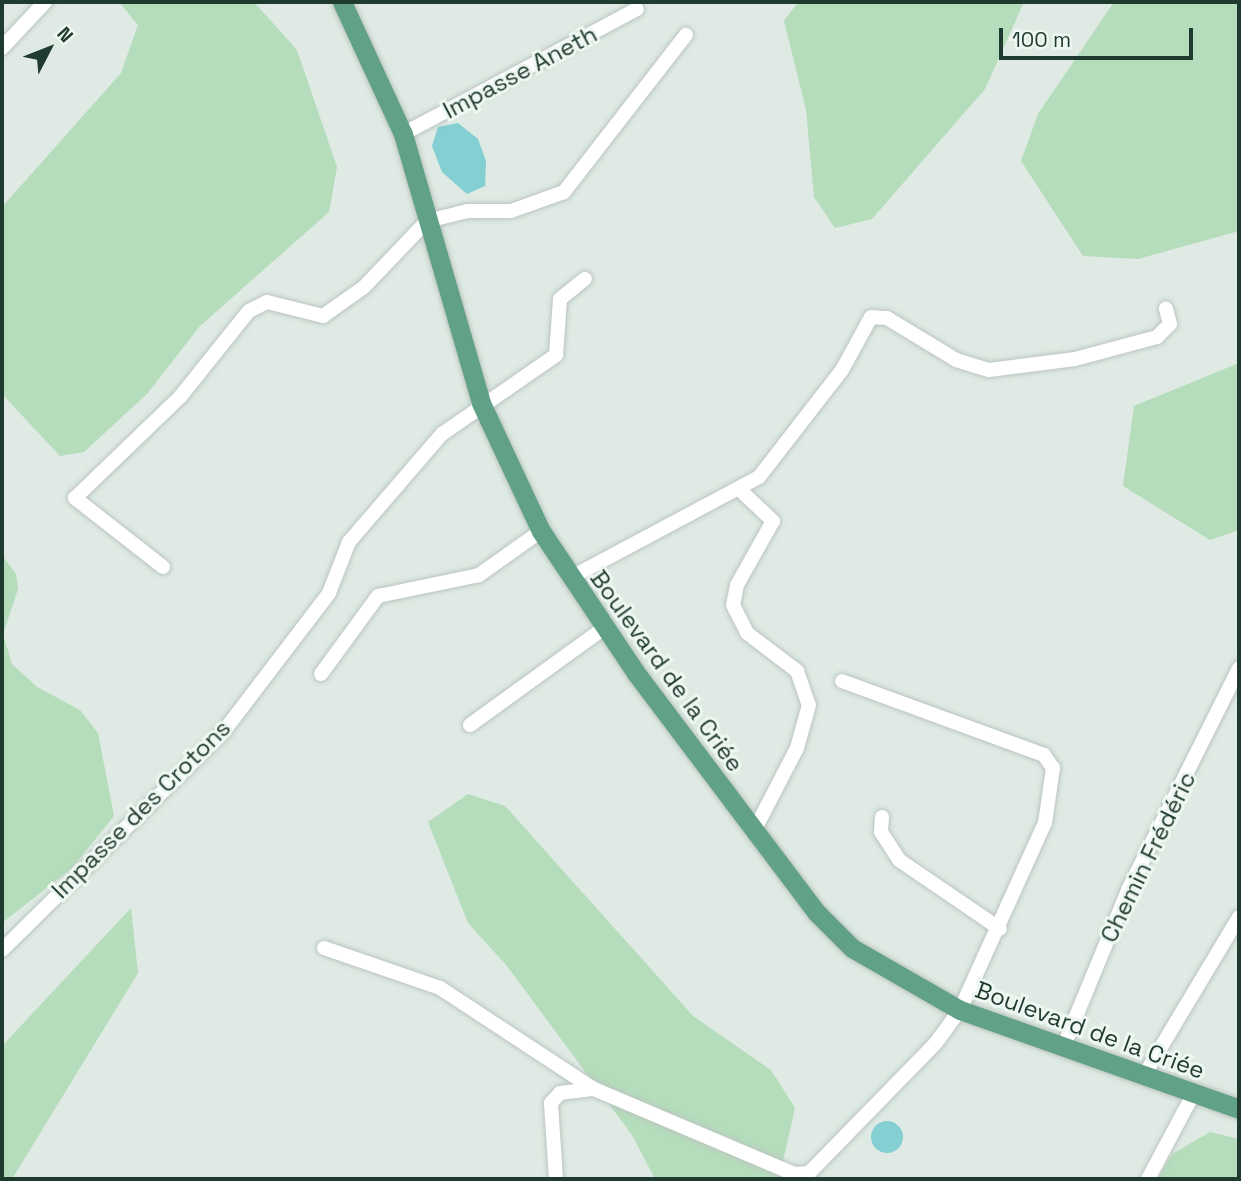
<!DOCTYPE html>
<html>
<head>
<meta charset="utf-8">
<style>
	body { margin:0 }
	#map { position:relative; width:1241px; height:1181px; overflow:hidden; background:#deeae3; font-family:"Space Grotesk",sans-serif }
	div>[style] { position:absolute }
	.green>* { inset:0; background:#b5dcbb }
	.water>* { inset:0; background:#83cfd2 }
	.round { border-radius:50% }
	.roads { filter:drop-shadow(0 0 2px #bcc4c1) drop-shadow(0 0 2px #bcc4c1) }
	.minor>* { height:14px; margin:-7px; padding:0 7px; transform-origin:7px; border-radius:7px; background:#fff }
	.major>* { height:19px; margin:-9.5px; padding:0 9.5px; transform-origin:9.5px; border-radius:9.5px; background:#61a188 }
	span { translate:-50% -50%; white-space:nowrap; text-align:center; line-height:1.15; -webkit-text-stroke:6px #eef7f1; paint-order:stroke }
	.street-label { font-size:24px; color:#1f3a2f }
	.frame { position:absolute; inset:0; border:4px solid #1f3a2f; pointer-events:none }
	.north { position:absolute; left:14px; top:14px; width:70px; height:70px; -webkit-text-stroke:5px #eef7f1; paint-order:stroke; rotate:48deg; font-size:19px; font-weight:700; line-height:28px; text-align:center; color:#1f3a2f }
	.north::after { content:''; display:block; margin:auto; width:24px; height:32px; background:#1f3a2f; clip-path:polygon(50% 0,100% 100%,50% 72%,0 100%) }
	.scale { position:absolute; left:999px; top:28px; width:194px; height:32px; box-sizing:border-box; border:4px solid #1f3a2f; border-top:0; padding-left:9px; font-size:21px; line-height:24px; white-space:nowrap; color:#1f3a2f; -webkit-text-stroke:5px #eef7f1; paint-order:stroke }
</style>
</head>
<body>
<div id="map">
	<div class="green">
		<div style="clip-path:polygon(119px 2px,254px 2px,297px 50px,337px 167px,329px 212px,199px 327px,147px 394px,84px 452px,60px 456px,2px 394px,2px 207px,121px 73px,138px 25px)"></div>
		<div style="clip-path:polygon(798px 2px,1024px 2px,985px 89px,872px 219px,835px 228px,814px 197px,806px 110px,784px 21px)"></div>
		<div style="clip-path:polygon(1114px 2px,1239px 2px,1239px 231px,1138px 259px,1083px 256px,1021px 161px,1038px 114px)"></div>
		<div style="clip-path:polygon(1239px 363px,1239px 530px,1210px 540px,1123px 486px,1134px 406px)"></div>
		<div style="clip-path:polygon(2px 555px,16px 574px,18px 589px,3px 634px,12px 664px,37px 687px,80px 710px,98px 733px,114px 816px,72px 868px,2px 923px)"></div>
		<div style="clip-path:polygon(468px 794px,505px 806px,693px 1016px,771px 1070px,795px 1108px,779px 1179px,655px 1179px,632px 1135px,507px 966px,468px 923px,428px 822px)"></div>
		<div style="clip-path:polygon(131px 908px,138px 973px,12px 1179px,2px 1179px,2px 1046px)"></div>
		<div style="clip-path:polygon(1210px 1132px,1239px 1139px,1239px 1179px,1158px 1179px,1172px 1154px)"></div>
	</div>
	<div class="water">
		<div style="clip-path:polygon(458px 123px,478px 139px,486px 161px,485px 186px,467px 194px,442px 172px,432px 146px,438px 127px)"></div>
		<div class="round" style="left:871px;top:1121px;width:32px;height:32px"></div>
	</div>
	<div class="roads">
		<div class="minor">
			<div style="left:2px;top:48px;width:63px;rotate:-46.9deg"></div>
			<div style="left:403px;top:134px;width:265px;rotate:-28.1deg"></div>
			<div style="left:739px;top:489px;width:47px;rotate:43.3deg"></div>
			<div style="left:773px;top:521px;width:73px;rotate:119.4deg"></div>
			<div style="left:737px;top:585px;width:20px;rotate:101deg"></div>
			<div style="left:733px;top:605px;width:31px;rotate:63deg"></div>
			<div style="left:747px;top:633px;width:63px;rotate:37.2deg"></div>
			<div style="left:797px;top:671px;width:36px;rotate:71deg"></div>
			<div style="left:809px;top:705px;width:45px;rotate:105.6deg"></div>
			<div style="left:797px;top:748px;width:93px;rotate:117.4deg"></div>
			<div style="left:163px;top:567px;width:112px;rotate:-141.9deg"></div>
			<div style="left:75px;top:498px;width:146px;rotate:-43.9deg"></div>
			<div style="left:180px;top:397px;width:110px;rotate:-51.3deg"></div>
			<div style="left:249px;top:311px;width:20px;rotate:-27deg"></div>
			<div style="left:267px;top:302px;width:58px;rotate:14deg"></div>
			<div style="left:323px;top:316px;width:50px;rotate:-35.3deg"></div>
			<div style="left:364px;top:287px;width:91px;rotate:-46.3deg"></div>
			<div style="left:427px;top:221px;width:42px;rotate:-13.7deg"></div>
			<div style="left:468px;top:211px;width:43px"></div>
			<div style="left:511px;top:211px;width:56px;rotate:-19.7deg"></div>
			<div style="left:564px;top:192px;width:199px;rotate:-52.2deg"></div>
			<div style="left:570px;top:578px;width:214px;rotate:-28.1deg"></div>
			<div style="left:759px;top:477px;width:135px;rotate:-52.2deg"></div>
			<div style="left:842px;top:370px;width:60px;rotate:-61.3deg"></div>
			<div style="left:871px;top:317px;width:16px;rotate:4deg"></div>
			<div style="left:887px;top:318px;width:81px;rotate:31.3deg"></div>
			<div style="left:956px;top:360px;width:34px;rotate:17deg"></div>
			<div style="left:989px;top:370px;width:87px;rotate:-7.3deg"></div>
			<div style="left:1075px;top:359px;width:85px;rotate:-15deg"></div>
			<div style="left:1157px;top:337px;width:18px;rotate:-45deg"></div>
			<div style="left:1170px;top:324px;width:16px;rotate:-105deg"></div>
			<div style="left:321px;top:674px;width:97px;rotate:-53.8deg"></div>
			<div style="left:378px;top:596px;width:103px;rotate:-11.7deg"></div>
			<div style="left:479px;top:575px;width:76px;rotate:-35.4deg"></div>
			<div style="left:470px;top:725px;width:165px;rotate:-35.9deg"></div>
			<div style="left:882px;top:817px;width:15px;rotate:94deg"></div>
			<div style="left:881px;top:832px;width:33px;rotate:57deg"></div>
			<div style="left:899px;top:860px;width:122px;rotate:34.3deg"></div>
			<div style="left:324px;top:948px;width:123px;rotate:19deg"></div>
			<div style="left:440px;top:988px;width:184px;rotate:33.3deg"></div>
			<div style="left:2px;top:950px;width:312px;rotate:-44.6deg"></div>
			<div style="left:224px;top:731px;width:173px;rotate:-52.7deg"></div>
			<div style="left:329px;top:593px;width:55px;rotate:-68.6deg"></div>
			<div style="left:349px;top:542px;width:143px;rotate:-49.3deg"></div>
			<div style="left:442px;top:434px;width:139px;rotate:-34.7deg"></div>
			<div style="left:556px;top:355px;width:56px;rotate:-85.9deg"></div>
			<div style="left:560px;top:299px;width:32px;rotate:-39deg"></div>
			<div style="left:1063px;top:1048px;width:171px;rotate:-67.6deg"></div>
			<div style="left:1128px;top:890px;width:248px;rotate:-63.4deg"></div>
			<div style="left:1143px;top:1077px;width:187px;rotate:-59deg"></div>
			<div style="left:556px;top:1179px;width:76px;rotate:-93.8deg"></div>
			<div style="left:551px;top:1103px;width:13px;rotate:-48deg"></div>
			<div style="left:560px;top:1093px;width:34px;rotate:-7deg"></div>
			<div style="left:594px;top:1089px;width:217px;rotate:23deg"></div>
			<div style="left:794px;top:1174px;width:15px;rotate:-4deg"></div>
			<div style="left:809px;top:1173px;width:180px;rotate:-45.7deg"></div>
			<div style="left:935px;top:1044px;width:42px;rotate:-53.7deg"></div>
			<div style="left:960px;top:1010px;width:205px;rotate:-65.6deg"></div>
			<div style="left:1045px;top:823px;width:56px;rotate:-81.7deg"></div>
			<div style="left:1053px;top:768px;width:16px;rotate:-125deg"></div>
			<div style="left:1044px;top:755px;width:215px;rotate:-159.9deg"></div>
			<div style="left:1148px;top:1179px;width:98px;rotate:-61.9deg"></div>
		</div>
		<div class="major">
			<div style="left:342px;top:2px;width:145px;rotate:65.2deg"></div>
			<div style="left:403px;top:134px;width:280px;rotate:73.8deg"></div>
			<div style="left:481px;top:403px;width:141px;rotate:64.9deg"></div>
			<div style="left:541px;top:531px;width:171px;rotate:56.2deg"></div>
			<div style="left:636px;top:673px;width:299px;rotate:53deg"></div>
			<div style="left:816px;top:912px;width:51px;rotate:45deg"></div>
			<div style="left:852px;top:948px;width:125px;rotate:29.9deg"></div>
			<div style="left:960px;top:1010px;width:296px;rotate:19.5deg"></div>
		</div>
	</div>
	<div class="street-label">
		<span style="left:520px;top:72px;rotate:-28deg">Impasse Aneth</span>
		<span style="left:667px;top:671px;rotate:54deg">Boulevard de la Criée</span>
		<span style="left:141px;top:809px;rotate:-45deg">Impasse des Crotons</span>
		<span style="left:1148px;top:857px;rotate:-64deg">Chemin Frédéric</span>
		<span style="left:1090px;top:1030px;rotate:20deg">Boulevard de la Criée</span>
	</div>
	<div class="frame"></div>
	<div class="north">N</div>
	<div class="scale">100 m</div>
</div>
</body>
</html>
